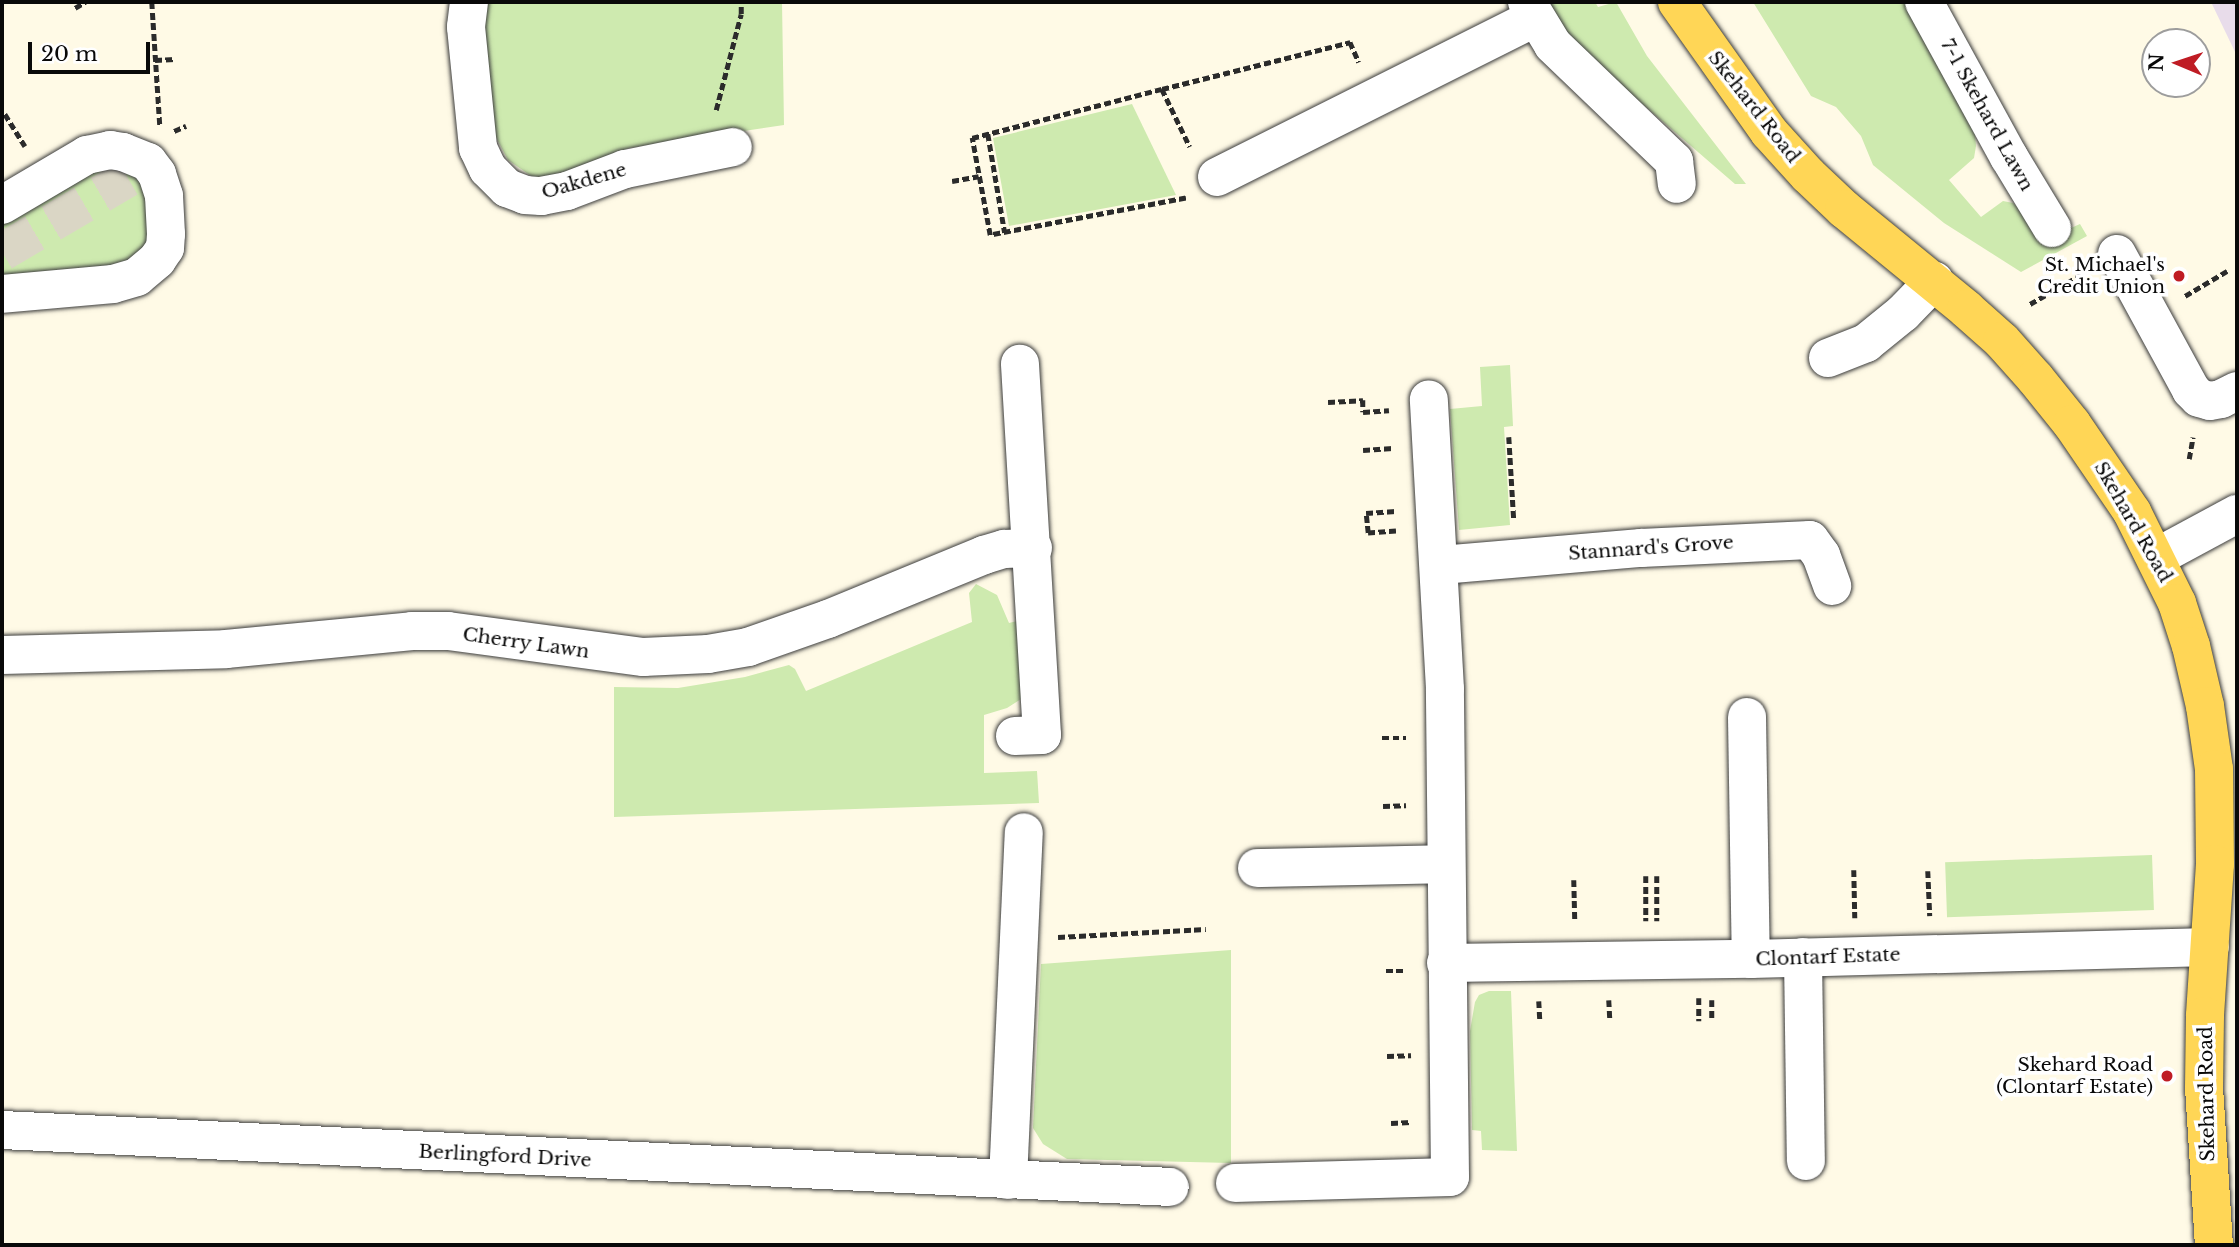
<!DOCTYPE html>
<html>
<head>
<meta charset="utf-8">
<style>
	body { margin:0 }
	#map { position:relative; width:2239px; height:1247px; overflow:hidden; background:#fffae6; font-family:"Libre Baskerville",serif }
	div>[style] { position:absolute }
	.industrial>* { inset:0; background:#e8dcea }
	.green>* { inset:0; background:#ceeaaf; transform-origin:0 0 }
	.minor-tunnel>* { height:38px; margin-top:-19px; transform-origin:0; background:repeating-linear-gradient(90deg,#dad6c5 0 38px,transparent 0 57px) }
	.path>* { height:4.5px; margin-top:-2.25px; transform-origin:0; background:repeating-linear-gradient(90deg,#2b2b2b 0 7px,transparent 0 10.5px) }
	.roads { filter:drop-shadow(0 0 2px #3c3c3c) drop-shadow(0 0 2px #3c3c3c) }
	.minor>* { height:38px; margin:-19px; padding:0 19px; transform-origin:19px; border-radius:19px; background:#fff }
	.major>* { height:38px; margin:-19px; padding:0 19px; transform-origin:19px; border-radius:19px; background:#ffd656 }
	.dots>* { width:19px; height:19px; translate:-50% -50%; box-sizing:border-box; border:4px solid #fff; border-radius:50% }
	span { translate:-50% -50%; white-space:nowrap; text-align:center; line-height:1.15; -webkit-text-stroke:7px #fff; paint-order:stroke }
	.street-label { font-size:19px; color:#090909 }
	.poi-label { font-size:19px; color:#090909 }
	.right { translate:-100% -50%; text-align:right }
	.frame { position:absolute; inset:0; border:4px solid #090909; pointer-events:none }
	.north { position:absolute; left:2141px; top:28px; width:70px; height:70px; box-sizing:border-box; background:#fff; border:2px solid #9d9d9d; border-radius:50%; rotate:272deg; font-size:19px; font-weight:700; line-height:28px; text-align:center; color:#090909 }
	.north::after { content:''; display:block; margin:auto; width:24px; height:32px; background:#bf1c24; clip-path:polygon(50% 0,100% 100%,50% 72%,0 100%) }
	.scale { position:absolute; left:28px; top:42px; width:122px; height:32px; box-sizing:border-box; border:4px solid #090909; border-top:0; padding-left:9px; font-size:21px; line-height:24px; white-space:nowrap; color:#090909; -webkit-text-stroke:5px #fff; paint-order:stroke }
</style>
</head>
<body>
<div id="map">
	<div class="industrial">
		<div style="clip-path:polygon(2211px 2px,2237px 2px,2237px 56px)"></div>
	</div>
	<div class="green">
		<div style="clip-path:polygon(488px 2px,782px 2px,784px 125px,629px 148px,562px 177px,534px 178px,508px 160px,492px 130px,484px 20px)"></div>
		<div style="clip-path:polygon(1547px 2px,1595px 2px,1598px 7px,1616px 2px,1647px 56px,1746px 184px,1735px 184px,1573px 44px)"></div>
		<div style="clip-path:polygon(1753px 2px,1906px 2px,1974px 124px,1976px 146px,1974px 158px,1949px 180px,1981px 217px,2003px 201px,2013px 203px,2046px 234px,2055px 235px,2080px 224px,2087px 236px,2021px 272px,1944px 223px,1873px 165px,1861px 136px,1836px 107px,1811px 96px)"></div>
		<div style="clip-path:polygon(1132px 104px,1176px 195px,1009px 226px,993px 138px)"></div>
		<div style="clip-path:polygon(107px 164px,142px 177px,153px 237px,143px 261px,2px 284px,2px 219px)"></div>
		<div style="clip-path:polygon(1510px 365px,1513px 426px,1504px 427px,1510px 525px,1459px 530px,1450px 409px,1482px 406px,1480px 367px)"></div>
		<div style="clip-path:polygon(976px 584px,997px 595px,1009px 623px,1021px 620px,1021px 699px,1007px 708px,984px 715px,984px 773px,1037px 771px,1039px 803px,614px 817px,614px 687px,678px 688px,745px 677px,789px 665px,795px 669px,806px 691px,972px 622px,969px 593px)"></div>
		<div style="left:2152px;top:855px;width:55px;height:207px;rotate:88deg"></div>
		<div style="clip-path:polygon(1231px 950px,1231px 1163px,1067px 1159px,1043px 1144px,1033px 1128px,1041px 964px)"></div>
		<div style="clip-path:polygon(1489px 991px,1511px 991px,1517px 1151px,1482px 1150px,1481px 1131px,1472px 1130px,1470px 1031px,1475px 1002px,1479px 995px)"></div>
	</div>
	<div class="minor-tunnel">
		<div style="left:2px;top:252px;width:146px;rotate:-30.4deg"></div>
	</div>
	<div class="path">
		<div style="left:152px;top:2px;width:123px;rotate:86.3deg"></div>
		<div style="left:75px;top:8px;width:12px;rotate:-31deg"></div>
		<div style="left:155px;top:60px;width:20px;rotate:-3deg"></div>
		<div style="left:1162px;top:89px;width:194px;rotate:-14deg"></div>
		<div style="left:1350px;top:42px;width:22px;rotate:66deg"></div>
		<div style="left:716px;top:110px;width:99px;rotate:-75.4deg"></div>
		<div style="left:741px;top:14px;width:12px;rotate:-90deg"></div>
		<div style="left:5px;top:114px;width:38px;rotate:58deg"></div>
		<div style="left:174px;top:131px;width:13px;rotate:-23deg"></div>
		<div style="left:988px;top:134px;width:100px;rotate:80.3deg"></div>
		<div style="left:952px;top:181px;width:27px;rotate:-10deg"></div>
		<div style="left:1186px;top:198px;width:199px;rotate:169.3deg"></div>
		<div style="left:990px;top:235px;width:99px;rotate:-100.5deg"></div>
		<div style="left:972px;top:138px;width:196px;rotate:-14.5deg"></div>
		<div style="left:1162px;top:89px;width:64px;rotate:64.2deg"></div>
		<div style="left:2185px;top:296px;width:49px;rotate:-30.8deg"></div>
		<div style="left:2030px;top:304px;width:62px;rotate:-29.9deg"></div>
		<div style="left:1328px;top:402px;width:35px;rotate:-3deg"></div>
		<div style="left:1363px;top:400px;width:12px;rotate:90deg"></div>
		<div style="left:1363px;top:412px;width:26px;rotate:-4deg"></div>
		<div style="left:1509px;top:437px;width:83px;rotate:86.6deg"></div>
		<div style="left:1363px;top:450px;width:30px;rotate:-4deg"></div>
		<div style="left:2189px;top:459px;width:22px;rotate:-80deg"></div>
		<div style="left:1396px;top:531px;width:28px;rotate:176deg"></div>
		<div style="left:1368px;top:533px;width:20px;rotate:-96deg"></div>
		<div style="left:1366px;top:513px;width:30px;rotate:-4deg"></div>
		<div style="left:1382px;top:738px;width:24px"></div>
		<div style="left:1383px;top:806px;width:23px;rotate:-2deg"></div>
		<div style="left:1854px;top:870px;width:48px;rotate:88.8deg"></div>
		<div style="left:1928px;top:871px;width:45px;rotate:87.5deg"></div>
		<div style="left:1646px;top:876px;width:45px;rotate:90deg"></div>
		<div style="left:1657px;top:876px;width:45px;rotate:90deg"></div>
		<div style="left:1574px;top:880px;width:41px;rotate:88.6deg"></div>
		<div style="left:1058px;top:937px;width:148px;rotate:-3.1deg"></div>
		<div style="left:1386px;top:971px;width:20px"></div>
		<div style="left:1699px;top:998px;width:23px;rotate:90deg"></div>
		<div style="left:1609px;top:1000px;width:20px;rotate:87deg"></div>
		<div style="left:1712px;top:1000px;width:20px;rotate:90deg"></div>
		<div style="left:1539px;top:1001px;width:20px;rotate:87deg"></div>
		<div style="left:1387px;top:1056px;width:24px;rotate:-2deg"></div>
		<div style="left:1391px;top:1123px;width:20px;rotate:-3deg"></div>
	</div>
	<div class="roads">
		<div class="minor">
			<div style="left:469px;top:2px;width:25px;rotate:97deg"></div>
			<div style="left:466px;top:27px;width:122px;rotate:84.3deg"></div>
			<div style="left:478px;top:148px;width:23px;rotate:65deg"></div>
			<div style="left:488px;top:169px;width:27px;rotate:45deg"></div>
			<div style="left:507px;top:188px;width:19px;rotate:21deg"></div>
			<div style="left:525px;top:195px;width:16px;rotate:4deg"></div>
			<div style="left:541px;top:196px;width:26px;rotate:-11deg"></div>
			<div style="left:567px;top:191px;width:62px;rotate:-20.8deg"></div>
			<div style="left:625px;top:169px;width:110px;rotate:-11.5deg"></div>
			<div style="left:1527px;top:2px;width:50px;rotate:58.8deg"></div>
			<div style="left:1553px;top:45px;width:168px;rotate:43.8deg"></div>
			<div style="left:1674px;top:161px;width:23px;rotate:83deg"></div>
			<div style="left:1924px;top:2px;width:177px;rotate:61.3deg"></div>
			<div style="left:2009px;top:157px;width:83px;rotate:58.8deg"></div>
			<div style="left:1217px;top:177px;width:355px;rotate:-26.6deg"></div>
			<div style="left:2px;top:205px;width:99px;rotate:-30.5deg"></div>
			<div style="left:87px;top:155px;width:24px;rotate:-12deg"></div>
			<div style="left:110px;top:150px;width:13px;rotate:9deg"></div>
			<div style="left:123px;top:152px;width:27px;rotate:22deg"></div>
			<div style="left:148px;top:162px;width:15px;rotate:53deg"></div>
			<div style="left:157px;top:174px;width:23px;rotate:72deg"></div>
			<div style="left:164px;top:196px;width:38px;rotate:87deg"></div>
			<div style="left:166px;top:234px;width:14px;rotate:94deg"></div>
			<div style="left:165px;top:248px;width:14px;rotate:124deg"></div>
			<div style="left:157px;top:260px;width:26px;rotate:140deg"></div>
			<div style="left:137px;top:277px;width:25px;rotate:164deg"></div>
			<div style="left:113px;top:284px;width:111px;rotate:174.9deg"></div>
			<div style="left:2117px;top:254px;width:155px;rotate:61.4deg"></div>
			<div style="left:2191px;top:390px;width:11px;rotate:45deg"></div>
			<div style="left:2199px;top:398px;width:11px;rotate:15deg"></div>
			<div style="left:2210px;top:401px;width:11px;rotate:-10deg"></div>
			<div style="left:2221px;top:399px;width:18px;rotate:-27deg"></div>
			<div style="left:1828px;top:358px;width:41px;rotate:-21.5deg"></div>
			<div style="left:1866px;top:343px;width:48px;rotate:-39deg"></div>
			<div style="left:1903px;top:313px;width:45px;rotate:-45.9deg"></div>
			<div style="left:2157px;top:557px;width:91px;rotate:-28.3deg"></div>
			<div style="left:1441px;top:565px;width:201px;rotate:-4.9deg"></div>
			<div style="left:1641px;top:548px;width:169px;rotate:-2.7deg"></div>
			<div style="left:1810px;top:540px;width:19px;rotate:54deg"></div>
			<div style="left:1821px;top:555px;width:33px;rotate:70deg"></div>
			<div style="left:2px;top:655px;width:224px;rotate:-1.5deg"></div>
			<div style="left:226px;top:649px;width:187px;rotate:-5.5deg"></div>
			<div style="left:412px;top:631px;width:36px"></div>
			<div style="left:448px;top:631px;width:197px;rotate:7.6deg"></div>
			<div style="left:643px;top:657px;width:65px;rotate:-2.6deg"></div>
			<div style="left:708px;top:654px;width:41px;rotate:-9.9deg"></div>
			<div style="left:748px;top:647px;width:85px;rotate:-19.3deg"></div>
			<div style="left:828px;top:619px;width:169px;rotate:-22.3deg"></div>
			<div style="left:984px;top:555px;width:21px;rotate:-17deg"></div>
			<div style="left:1004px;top:549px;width:29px;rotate:-2deg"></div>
			<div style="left:1747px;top:717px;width:242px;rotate:89.1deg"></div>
			<div style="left:1015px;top:736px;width:27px;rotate:-2deg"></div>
			<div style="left:1042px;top:735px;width:372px;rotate:-93.4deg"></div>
			<div style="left:1257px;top:868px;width:189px;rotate:-1.2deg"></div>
			<div style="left:1803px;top:957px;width:204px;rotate:89.2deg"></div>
			<div style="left:1446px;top:963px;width:305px;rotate:-0.8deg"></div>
			<div style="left:1751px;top:959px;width:459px;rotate:-1.5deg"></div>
			<div style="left:2px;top:1130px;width:1169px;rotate:2.79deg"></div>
			<div style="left:1008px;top:1180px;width:348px;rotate:-87.4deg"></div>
			<div style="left:1235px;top:1183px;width:215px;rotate:-1.6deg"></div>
			<div style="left:1450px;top:1177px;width:488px;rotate:-90.6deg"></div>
			<div style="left:1445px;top:689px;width:290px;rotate:-93.2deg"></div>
		</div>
		<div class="major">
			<div style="left:1677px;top:2px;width:159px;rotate:54.7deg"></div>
			<div style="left:1769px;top:132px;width:58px;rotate:47.8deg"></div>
			<div style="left:1808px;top:175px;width:50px;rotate:43.4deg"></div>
			<div style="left:1844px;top:209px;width:158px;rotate:39.3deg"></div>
			<div style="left:1966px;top:309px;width:48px;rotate:41.6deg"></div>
			<div style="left:2002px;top:341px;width:50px;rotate:48.3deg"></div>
			<div style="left:2035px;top:378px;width:59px;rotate:51.2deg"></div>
			<div style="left:2072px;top:424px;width:107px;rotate:55.7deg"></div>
			<div style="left:2132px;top:512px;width:102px;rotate:63.7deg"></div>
			<div style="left:2177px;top:603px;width:45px;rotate:72deg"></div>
			<div style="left:2191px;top:646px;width:62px;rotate:76.9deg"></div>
			<div style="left:2205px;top:706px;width:64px;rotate:81.9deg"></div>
			<div style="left:2214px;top:769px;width:95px;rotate:89.4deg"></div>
			<div style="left:2215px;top:864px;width:152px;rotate:93.8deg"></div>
			<div style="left:2205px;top:1016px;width:71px;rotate:90.8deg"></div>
			<div style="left:2204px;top:1087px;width:158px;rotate:86.4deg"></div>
		</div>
	</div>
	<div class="dots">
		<div style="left:2179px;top:276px;background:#bf1c24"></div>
		<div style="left:2167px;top:1076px;background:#bf1c24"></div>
	</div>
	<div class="street-label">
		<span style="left:1754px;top:107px;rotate:52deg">Skehard Road</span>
		<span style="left:1987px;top:115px;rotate:61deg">7-1 Skehard Lawn</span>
		<span style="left:584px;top:181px;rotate:-16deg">Oakdene</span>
		<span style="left:2133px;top:522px;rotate:60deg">Skehard Road</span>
		<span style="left:1651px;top:548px;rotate:-4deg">Stannard's Grove</span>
		<span style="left:526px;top:643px;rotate:8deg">Cherry Lawn</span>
		<span style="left:1828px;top:957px;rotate:-2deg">Clontarf Estate</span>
		<span style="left:2207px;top:1094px;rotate:-91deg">Skehard Road</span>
		<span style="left:505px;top:1156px;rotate:3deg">Berlingford Drive</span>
	</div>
	<div class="poi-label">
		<span class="right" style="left:2165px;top:276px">St. Michael's<br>Credit Union</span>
		<span class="right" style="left:2153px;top:1076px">Skehard Road<br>(Clontarf Estate)</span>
	</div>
	<div class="frame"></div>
	<div class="north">N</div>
	<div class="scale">20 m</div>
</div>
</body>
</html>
